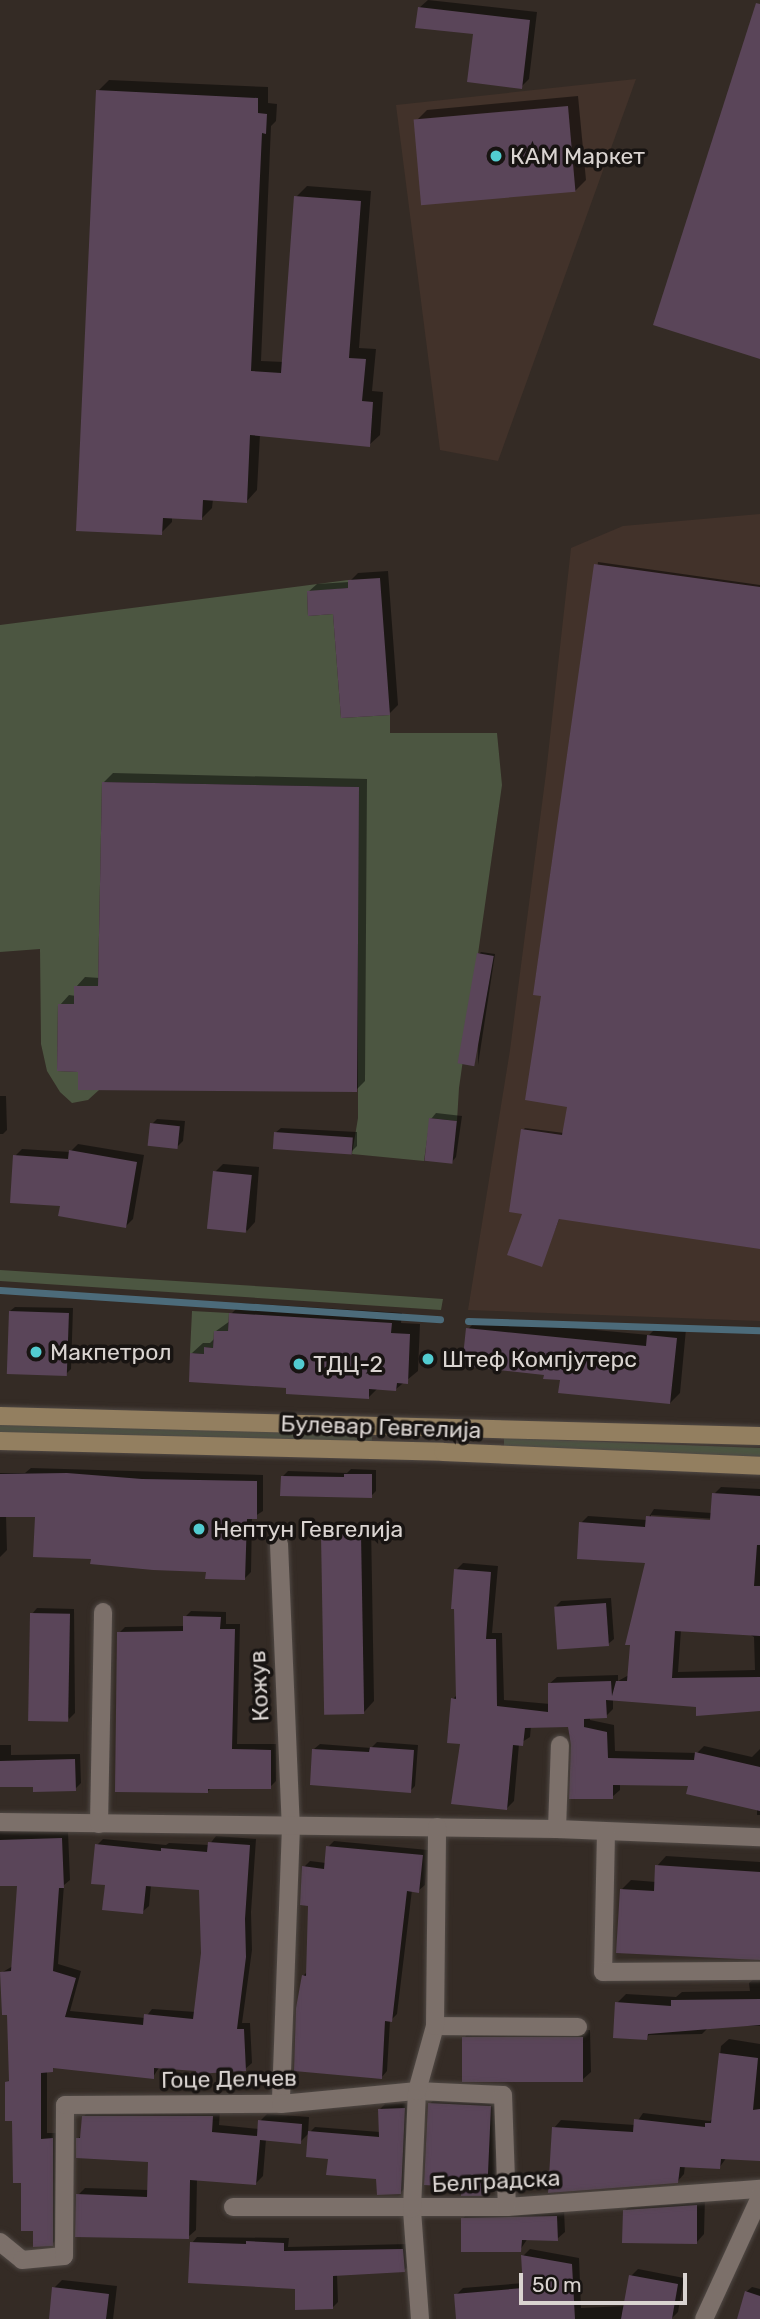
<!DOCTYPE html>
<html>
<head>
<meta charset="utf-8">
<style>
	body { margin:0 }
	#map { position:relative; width:760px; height:2319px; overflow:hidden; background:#342b25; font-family:Rubik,sans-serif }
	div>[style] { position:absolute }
	.built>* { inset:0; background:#42322a }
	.green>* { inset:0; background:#4c5641; transform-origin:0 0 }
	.shadow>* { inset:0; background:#0007 }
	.stream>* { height:7px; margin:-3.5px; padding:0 3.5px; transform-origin:3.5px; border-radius:3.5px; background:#4c6b7a }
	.building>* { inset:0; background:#5a4559; transform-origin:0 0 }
	.roads { filter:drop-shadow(0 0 2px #504945) drop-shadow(0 0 2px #504945) }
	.minor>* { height:18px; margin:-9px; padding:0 9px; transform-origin:9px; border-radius:9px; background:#7c706a }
	.secondary>* { height:18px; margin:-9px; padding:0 9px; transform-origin:9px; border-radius:9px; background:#937f60 }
	.dots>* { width:19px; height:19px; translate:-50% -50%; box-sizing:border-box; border:4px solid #181412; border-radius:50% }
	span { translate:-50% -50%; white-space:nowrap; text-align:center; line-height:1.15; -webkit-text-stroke:7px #181412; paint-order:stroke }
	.poi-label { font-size:23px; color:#dad4d1 }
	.left { translate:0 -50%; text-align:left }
	.street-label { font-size:23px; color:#dad4d1 }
	.scale { position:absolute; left:519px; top:2273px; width:168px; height:32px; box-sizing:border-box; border:4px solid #dad4d1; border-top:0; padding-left:9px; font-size:21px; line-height:24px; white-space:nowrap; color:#dad4d1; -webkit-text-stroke:5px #181412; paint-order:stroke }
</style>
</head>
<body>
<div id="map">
	<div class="built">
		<div style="clip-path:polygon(636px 79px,498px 461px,440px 450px,396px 105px)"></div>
		<div style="clip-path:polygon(760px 514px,760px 1321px,468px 1310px,510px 1050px,546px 773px,571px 548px,623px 526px)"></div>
	</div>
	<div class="green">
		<div style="clip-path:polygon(348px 580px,348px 588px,307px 592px,308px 616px,333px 614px,341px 718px,390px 715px,390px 733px,497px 733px,502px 785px,459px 1088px,457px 1121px,430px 1118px,424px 1161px,352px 1154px,358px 1118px,358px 787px,102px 782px,98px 986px,75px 986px,74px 1004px,58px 1004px,57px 1071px,78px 1072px,99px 1090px,88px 1100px,72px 1103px,60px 1092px,47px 1071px,41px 1044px,40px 949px,0 952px,0 625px)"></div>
		<div style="clip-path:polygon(0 1270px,286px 1288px,443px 1299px,441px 1310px,0 1281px)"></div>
		<div style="clip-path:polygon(192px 1311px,229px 1313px,228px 1331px,214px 1331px,213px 1348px,204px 1347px,204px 1354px,190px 1353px)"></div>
		<div style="left:0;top:1425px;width:372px;height:11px;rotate:1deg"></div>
		<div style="clip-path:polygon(504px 1438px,760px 1448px,760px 1457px,504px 1449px)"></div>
	</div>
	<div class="shadow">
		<div style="clip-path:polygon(428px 0,537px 12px,529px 79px,521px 87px,475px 33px,419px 8px)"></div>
		<div style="clip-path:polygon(109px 80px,268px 87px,268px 103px,277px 104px,276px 121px,271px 126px,261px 361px,284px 362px,296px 197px,307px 186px,371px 191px,359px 348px,376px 349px,372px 391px,383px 392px,380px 435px,369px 445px,260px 434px,257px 490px,247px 501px,213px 499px,212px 508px,202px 518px,172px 517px,172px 522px,161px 533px,98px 91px)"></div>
		<div style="clip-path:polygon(578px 96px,586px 180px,575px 191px,416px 121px,427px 110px)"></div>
		<div style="clip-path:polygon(598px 562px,760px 585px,760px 1247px,560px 1217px,541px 1265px,524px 1212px,523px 1130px,525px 1128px,564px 1133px,569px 1106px,543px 994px)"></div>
		<div style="clip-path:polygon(388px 571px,398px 705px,390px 713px,335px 612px,308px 592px,317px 584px,349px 582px,358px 573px)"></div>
		<div style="clip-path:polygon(113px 773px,367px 779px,365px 1081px,356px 1090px,80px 1070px,60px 1005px,69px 995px,76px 996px,76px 987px,85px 977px,100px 978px,104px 782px)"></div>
		<div style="clip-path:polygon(481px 952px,495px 954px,478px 1065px,479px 954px)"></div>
		<div style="clip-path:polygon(0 1096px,6px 1096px,7px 1130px,3px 1134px,0 1134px)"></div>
		<div style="clip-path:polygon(436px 1113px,462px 1116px,456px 1157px,451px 1163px,431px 1119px)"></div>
		<div style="clip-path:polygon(157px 1119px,185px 1121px,183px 1141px,178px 1146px,152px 1124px)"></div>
		<div style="clip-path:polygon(281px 1128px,357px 1132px,357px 1146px,351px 1152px,275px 1133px)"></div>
		<div style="clip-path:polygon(78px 1144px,144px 1155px,133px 1219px,125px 1227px,62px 1204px,15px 1156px,22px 1149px,70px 1152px)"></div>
		<div style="clip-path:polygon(223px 1164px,259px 1167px,255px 1222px,247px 1231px,215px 1172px)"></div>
		<div style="clip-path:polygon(242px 1303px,402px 1313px,401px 1323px,420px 1324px,418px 1371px,396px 1389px,378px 1388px,368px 1398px,288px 1387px,192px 1353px,203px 1343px,210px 1343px,215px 1338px,216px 1331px,230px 1321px,231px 1314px)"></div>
		<div style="clip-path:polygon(15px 1307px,73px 1308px,71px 1369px,66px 1374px,10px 1311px)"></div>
		<div style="clip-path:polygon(478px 1319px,649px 1335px,658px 1326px,686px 1329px,680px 1393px,670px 1403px,546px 1374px,468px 1329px)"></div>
		<div style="clip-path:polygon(31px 1468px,263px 1475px,263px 1511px,252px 1518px,251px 1572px,245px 1578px,207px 1570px,93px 1557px,37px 1516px,6px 1515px,7px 1550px,0 1557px,0 1473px,25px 1473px)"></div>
		<div style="clip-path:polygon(351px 1469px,376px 1470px,376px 1491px,371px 1496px,283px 1476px,288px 1471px,347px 1473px)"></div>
		<div style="clip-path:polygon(evenodd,721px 1487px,760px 1489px,760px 1710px,613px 1698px,613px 1709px,606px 1716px,590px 1717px,590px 1720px,614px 1725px,615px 1751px,697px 1753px,704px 1746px,752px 1757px,760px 1749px,760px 1815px,757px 1815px,757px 1809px,690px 1784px,620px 1783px,620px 1790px,612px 1797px,573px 1745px,569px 1725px,531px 1726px,530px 1737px,519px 1744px,514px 1801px,507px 1808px,462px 1743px,453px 1699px,458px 1694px,456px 1570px,463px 1563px,498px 1566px,492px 1633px,502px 1633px,504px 1700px,550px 1704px,549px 1684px,557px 1677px,618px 1675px,618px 1681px,629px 1675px,648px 1562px,581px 1523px,588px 1516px,647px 1520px,654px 1509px,712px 1513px,714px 1494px,721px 1487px,651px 1515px,719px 1519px,719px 1522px,651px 1518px,651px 1515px,721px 1487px,681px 1630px,749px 1634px,754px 1637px,755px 1670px,678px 1672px,681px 1630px)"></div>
		<div style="clip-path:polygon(371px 1524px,374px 1701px,364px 1712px,322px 1536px,333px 1525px)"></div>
		<div style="clip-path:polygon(611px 1598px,614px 1639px,608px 1644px,556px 1606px,561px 1601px)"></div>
		<div style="clip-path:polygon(37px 1608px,74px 1609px,75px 1713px,69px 1719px,32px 1614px)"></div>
		<div style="clip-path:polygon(191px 1611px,226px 1612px,226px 1624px,240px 1624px,237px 1744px,276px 1744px,276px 1781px,270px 1787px,211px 1788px,208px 1791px,119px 1633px,125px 1627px,185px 1626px,185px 1617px)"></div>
		<div style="clip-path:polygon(377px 1742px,418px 1745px,415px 1786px,410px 1791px,314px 1749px,320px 1744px,371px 1748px)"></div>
		<div style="clip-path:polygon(0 1745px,11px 1745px,11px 1755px,80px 1754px,81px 1783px,75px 1789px,0 1785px)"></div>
		<div style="clip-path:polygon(0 1832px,68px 1832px,70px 1880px,64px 1885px,58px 1964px,81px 1971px,70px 2011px,145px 2018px,152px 2009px,196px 2012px,202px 1953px,200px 1888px,151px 1885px,149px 1906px,142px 1912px,107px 1883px,97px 1845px,103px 1839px,166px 1845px,169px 1843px,209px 1845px,216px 1836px,256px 1839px,251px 1912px,252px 1950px,242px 2023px,250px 2023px,252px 2063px,245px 2069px,160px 2066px,153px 2077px,56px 2067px,47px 2071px,47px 2133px,59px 2133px,59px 2237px,52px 2244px,35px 2229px,23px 2181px,7px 2082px,11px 2079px,8px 2013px,1px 1973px,13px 1966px,19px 1884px,0 1884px)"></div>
		<div style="clip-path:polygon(334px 1841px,428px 1850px,425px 1885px,418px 1891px,412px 1890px,397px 2014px,390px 2021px,387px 2071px,381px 2078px,303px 1976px,308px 1971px,310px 1904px,304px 1867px,310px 1861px,326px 1863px,328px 1847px)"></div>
		<div style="clip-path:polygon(666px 1856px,760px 1862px,760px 1958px,622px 1889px,631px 1880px,656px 1882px,657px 1866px)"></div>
		<div style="clip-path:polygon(760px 1974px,760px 2026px,710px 2026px,702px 2034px,649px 2035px,646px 2038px,617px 2003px,626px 1994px,676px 1997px,682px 1992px,750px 1991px,749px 1983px)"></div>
		<div style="clip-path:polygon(472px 2030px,590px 2030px,591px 2072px,582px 2080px,464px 2038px)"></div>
		<div style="clip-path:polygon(729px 2039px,760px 2044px,760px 2159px,727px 2157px,719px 2168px,685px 2165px,684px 2174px,677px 2182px,554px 2128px,561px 2120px,635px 2125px,643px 2113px,710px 2121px,714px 2117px,721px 2046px)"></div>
		<div style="clip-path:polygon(438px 2095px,499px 2098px,495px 2186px,487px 2194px,462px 2185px,430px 2104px)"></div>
		<div style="clip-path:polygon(409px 2103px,406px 2187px,400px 2193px,378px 2177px,329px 2158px,309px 2133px,300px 2142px,266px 2139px,263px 2176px,256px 2183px,197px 2179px,196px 2230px,188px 2237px,78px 2195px,85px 2188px,149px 2190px,149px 2161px,78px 2139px,82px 2134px,83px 2117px,91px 2110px,220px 2110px,219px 2125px,259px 2129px,260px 2121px,267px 2114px,309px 2117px,308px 2134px,315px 2127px,380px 2132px,379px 2110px,385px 2104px)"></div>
		<div style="clip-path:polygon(705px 2197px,704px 2234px,696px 2243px,624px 2211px,633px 2203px)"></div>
		<div style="clip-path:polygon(564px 2210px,565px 2232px,557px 2239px,528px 2238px,520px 2250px,462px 2219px,470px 2212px)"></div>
		<div style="clip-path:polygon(197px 2237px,289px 2238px,288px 2247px,408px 2244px,410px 2265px,404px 2270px,337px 2274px,338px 2302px,333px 2307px,297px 2287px,192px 2243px)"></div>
		<div style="clip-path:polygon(530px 2249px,579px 2258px,581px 2308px,625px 2306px,631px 2276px,638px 2269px,684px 2278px,678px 2312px,671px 2319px,458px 2319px,456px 2295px,463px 2288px,524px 2283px,523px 2256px)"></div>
		<div style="clip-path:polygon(62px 2280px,117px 2286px,113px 2319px,50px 2319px,54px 2288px)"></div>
		<div style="clip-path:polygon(752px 2287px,760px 2289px,760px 2319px,739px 2319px,746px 2292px)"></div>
	</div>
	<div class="stream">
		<div style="left:0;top:1290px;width:441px;rotate:3.8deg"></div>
		<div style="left:468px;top:1321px;width:292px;rotate:1.8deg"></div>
	</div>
	<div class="building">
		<div style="clip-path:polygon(756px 3px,760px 4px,760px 359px,653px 325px)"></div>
		<div style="clip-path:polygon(418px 7px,530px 20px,522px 89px,467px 82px,473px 34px,415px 28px)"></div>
		<div style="clip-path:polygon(96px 90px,258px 98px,258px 113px,267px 114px,266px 134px,262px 133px,251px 371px,281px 373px,294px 196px,361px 201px,349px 358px,366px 359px,362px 401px,373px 402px,370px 447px,250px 435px,247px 503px,203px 500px,202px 520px,163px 518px,162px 535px,76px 531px)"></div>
		<div style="left:568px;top:106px;width:86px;height:155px;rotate:85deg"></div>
		<div style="clip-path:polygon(594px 564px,760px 587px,760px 1249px,559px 1219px,542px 1267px,507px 1255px,522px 1214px,509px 1212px,521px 1129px,562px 1135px,567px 1107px,525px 1100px,541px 996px,533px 995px)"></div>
		<div style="clip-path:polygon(380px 578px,390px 715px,341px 718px,333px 614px,308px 616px,307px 591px,348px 588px,348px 580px)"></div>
		<div style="clip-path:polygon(102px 782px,359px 787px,357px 1092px,78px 1090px,78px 1072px,57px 1071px,58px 1004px,74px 1004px,74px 986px,98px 986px)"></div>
		<div style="left:477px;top:953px;width:17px;height:112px;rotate:10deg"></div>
		<div style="left:429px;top:1118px;width:28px;height:43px;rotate:6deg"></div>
		<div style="left:150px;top:1123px;width:30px;height:23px;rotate:6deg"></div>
		<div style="left:274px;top:1132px;width:79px;height:17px;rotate:4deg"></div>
		<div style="clip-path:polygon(69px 1150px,137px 1162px,126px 1228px,58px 1216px,60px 1206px,10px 1203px,13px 1155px,68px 1159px)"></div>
		<div style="left:213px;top:1171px;width:39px;height:58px;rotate:6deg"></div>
		<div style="left:9px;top:1311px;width:60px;height:63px;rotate:2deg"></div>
		<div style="clip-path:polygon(229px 1313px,392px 1323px,391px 1333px,410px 1334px,408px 1384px,397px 1383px,396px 1391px,369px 1389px,369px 1399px,286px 1394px,286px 1388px,189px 1382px,190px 1353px,204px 1354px,204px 1347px,213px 1348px,214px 1331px,228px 1331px)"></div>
		<div style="clip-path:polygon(466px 1328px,646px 1346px,647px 1335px,677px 1338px,670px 1404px,558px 1393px,560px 1380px,543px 1379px,544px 1375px,462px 1366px)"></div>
		<div style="clip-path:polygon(67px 1473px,142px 1479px,257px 1481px,257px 1519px,247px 1519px,245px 1580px,205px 1579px,206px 1572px,153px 1570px,90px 1564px,91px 1559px,33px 1557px,35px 1517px,0 1517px,0 1474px)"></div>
		<div style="clip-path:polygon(344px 1474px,372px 1474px,372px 1498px,280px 1496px,281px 1476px,344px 1477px)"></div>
		<div style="clip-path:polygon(712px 1493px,760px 1496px,760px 1545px,757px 1545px,754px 1586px,760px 1586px,760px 1636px,675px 1631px,672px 1678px,760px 1677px,760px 1711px,696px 1716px,696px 1707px,606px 1700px,607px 1718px,584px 1719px,584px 1727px,607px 1732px,608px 1758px,694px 1760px,695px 1752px,760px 1767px,760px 1811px,686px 1794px,688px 1786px,613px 1785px,613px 1799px,569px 1799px,571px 1745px,568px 1727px,525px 1728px,523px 1746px,513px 1745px,507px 1810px,451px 1804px,460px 1744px,447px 1743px,451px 1698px,456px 1699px,454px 1609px,451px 1609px,454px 1569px,491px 1572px,486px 1639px,496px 1639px,497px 1706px,548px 1712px,548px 1683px,611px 1681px,612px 1696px,616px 1681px,627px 1681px,630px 1645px,625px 1645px,645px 1563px,577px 1559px,579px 1522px,645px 1527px,646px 1516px,710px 1520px)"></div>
		<div style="left:361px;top:1534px;width:180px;height:40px;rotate:89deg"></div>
		<div style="left:606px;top:1603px;width:43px;height:52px;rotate:86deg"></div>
		<div style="left:30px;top:1613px;width:40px;height:108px;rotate:1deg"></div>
		<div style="clip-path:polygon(183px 1616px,221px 1617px,220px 1629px,235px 1629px,232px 1749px,271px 1750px,271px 1789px,208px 1789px,208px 1793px,115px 1792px,117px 1632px,183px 1631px)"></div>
		<div style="clip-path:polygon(370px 1747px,414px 1750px,411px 1793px,310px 1785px,312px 1749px,369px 1752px)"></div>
		<div style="clip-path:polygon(75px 1759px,76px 1791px,33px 1792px,33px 1787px,0 1787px,0 1761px)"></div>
		<div style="clip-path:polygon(62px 1838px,64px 1888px,59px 1888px,53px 1971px,76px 1978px,65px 2017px,143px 2025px,144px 2014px,193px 2019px,201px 1953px,199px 1890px,146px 1886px,143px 1914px,102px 1910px,105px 1885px,91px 1884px,95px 1844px,161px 1851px,161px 1848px,207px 1852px,208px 1842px,250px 1845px,245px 1919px,246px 1957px,237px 2029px,244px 2029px,246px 2071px,196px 2074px,196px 2071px,154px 2068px,154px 2079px,53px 2068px,53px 2072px,41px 2073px,41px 2139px,53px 2138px,53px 2246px,33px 2247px,33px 2231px,21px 2231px,21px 2183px,13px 2183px,12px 2121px,5px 2121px,5px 2082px,9px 2081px,7px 2015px,2px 2015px,0 1972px,11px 1971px,17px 1886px,0 1886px,0 1840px)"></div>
		<div style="clip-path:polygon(326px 1846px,423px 1855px,419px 1893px,407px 1891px,392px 2022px,385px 2021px,382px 2079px,294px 2071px,296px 2008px,302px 1975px,306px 1976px,308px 1906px,300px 1905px,302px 1866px,324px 1869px)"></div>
		<div style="clip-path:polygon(655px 1865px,760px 1872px,760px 1960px,616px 1953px,620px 1889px,654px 1891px)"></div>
		<div style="clip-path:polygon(760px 1999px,760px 2025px,648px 2034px,647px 2040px,613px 2038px,615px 2002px,671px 2006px,671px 2000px)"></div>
		<div style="left:583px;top:2037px;width:45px;height:121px;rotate:90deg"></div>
		<div style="clip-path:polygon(719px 2053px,758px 2058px,753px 2110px,760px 2109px,760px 2161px,721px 2159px,720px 2169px,680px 2167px,678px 2183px,548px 2193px,552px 2127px,633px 2132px,634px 2119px,705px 2127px,705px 2123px,711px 2123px)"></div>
		<div style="clip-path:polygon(428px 2103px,491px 2106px,487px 2196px,461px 2196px,461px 2187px,424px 2185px)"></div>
		<div style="clip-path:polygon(405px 2108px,401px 2194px,377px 2195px,376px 2179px,326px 2175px,328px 2159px,306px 2157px,308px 2131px,379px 2137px,378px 2109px)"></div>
		<div style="clip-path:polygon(82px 2116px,213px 2116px,212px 2132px,257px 2136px,258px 2120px,302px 2124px,301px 2144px,260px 2140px,256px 2185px,190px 2180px,189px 2239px,75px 2237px,76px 2194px,147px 2197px,148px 2162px,76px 2158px,76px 2138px,80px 2138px)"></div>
		<div style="clip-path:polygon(697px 2205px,697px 2244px,622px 2243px,623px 2210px)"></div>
		<div style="clip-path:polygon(557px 2216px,558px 2241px,522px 2240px,521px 2252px,461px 2252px,461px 2218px)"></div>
		<div style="clip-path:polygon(246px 2241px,284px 2243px,284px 2251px,403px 2249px,405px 2272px,333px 2276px,333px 2309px,295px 2310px,295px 2289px,188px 2283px,190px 2242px,246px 2244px)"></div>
		<div style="clip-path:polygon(521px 2255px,572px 2264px,575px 2319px,456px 2319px,454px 2294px,523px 2288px)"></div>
		<div style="clip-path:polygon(629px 2275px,678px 2284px,672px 2319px,621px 2319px)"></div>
		<div style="clip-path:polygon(52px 2287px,109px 2294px,106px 2319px,49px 2319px)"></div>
		<div style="clip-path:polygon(745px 2291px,760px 2296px,760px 2319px,737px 2319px)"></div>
	</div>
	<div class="roads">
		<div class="minor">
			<div style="left:279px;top:1544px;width:282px;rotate:87.6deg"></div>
			<div style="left:291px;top:1826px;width:278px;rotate:92.1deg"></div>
			<div style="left:0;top:1822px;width:557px;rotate:0.72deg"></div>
			<div style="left:557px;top:1829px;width:203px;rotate:2.3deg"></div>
			<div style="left:99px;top:1824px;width:212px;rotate:-88.9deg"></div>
			<div style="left:557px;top:1829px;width:84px;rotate:-88deg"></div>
			<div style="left:606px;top:1832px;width:140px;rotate:91.2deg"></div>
			<div style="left:603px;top:1972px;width:157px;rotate:-0.4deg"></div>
			<div style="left:435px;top:2026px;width:143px;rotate:0.4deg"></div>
			<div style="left:233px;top:2207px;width:274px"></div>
			<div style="left:507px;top:2207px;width:254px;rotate:-4.1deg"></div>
			<div style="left:0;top:2242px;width:28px;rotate:39deg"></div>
			<div style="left:22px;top:2260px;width:42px;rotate:-5.4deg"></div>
			<div style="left:64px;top:2256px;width:151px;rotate:-89.6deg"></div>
			<div style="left:65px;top:2105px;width:216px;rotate:-0.3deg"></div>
			<div style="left:281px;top:2104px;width:137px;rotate:-5.5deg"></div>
			<div style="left:417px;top:2091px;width:86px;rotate:2.7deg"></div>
			<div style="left:503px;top:2095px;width:112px;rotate:88deg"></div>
			<div style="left:420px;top:2319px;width:110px;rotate:-94.2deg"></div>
			<div style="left:412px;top:2209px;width:118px;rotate:-87.6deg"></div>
			<div style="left:417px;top:2091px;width:67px;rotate:-74.5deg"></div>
			<div style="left:435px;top:2026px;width:199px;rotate:-89.4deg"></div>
			<div style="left:704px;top:2319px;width:134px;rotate:-65.3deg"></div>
		</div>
		<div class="secondary">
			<div style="left:0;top:1416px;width:760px;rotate:1.51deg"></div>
			<div style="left:0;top:1441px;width:443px;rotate:1.4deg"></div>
			<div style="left:443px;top:1452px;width:317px;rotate:2.5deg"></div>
		</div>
	</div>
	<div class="dots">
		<div style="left:496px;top:156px;background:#52ccd0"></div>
		<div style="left:36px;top:1352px;background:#52ccd0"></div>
		<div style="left:428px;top:1359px;background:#52ccd0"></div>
		<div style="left:299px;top:1364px;background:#52ccd0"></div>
		<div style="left:199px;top:1529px;background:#52ccd0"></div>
	</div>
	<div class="poi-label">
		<span class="left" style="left:510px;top:156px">КАМ Маркет</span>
		<span class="left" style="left:50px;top:1352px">Макпетрол</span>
		<span class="left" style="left:442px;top:1359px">Штеф Компјутерс</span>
		<span class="left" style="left:313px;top:1364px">ТДЦ-2</span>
		<span class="left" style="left:213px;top:1529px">Нептун Гевгелија</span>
	</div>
	<div class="street-label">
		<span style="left:381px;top:1427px;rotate:2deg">Булевар Гевгелија</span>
		<span style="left:259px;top:1686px;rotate:-93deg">Кожув</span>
		<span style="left:229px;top:2079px;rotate:-1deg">Гоце Делчев</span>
		<span style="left:496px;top:2181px;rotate:-3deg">Белградска</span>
	</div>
	<div class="scale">50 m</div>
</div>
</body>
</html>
